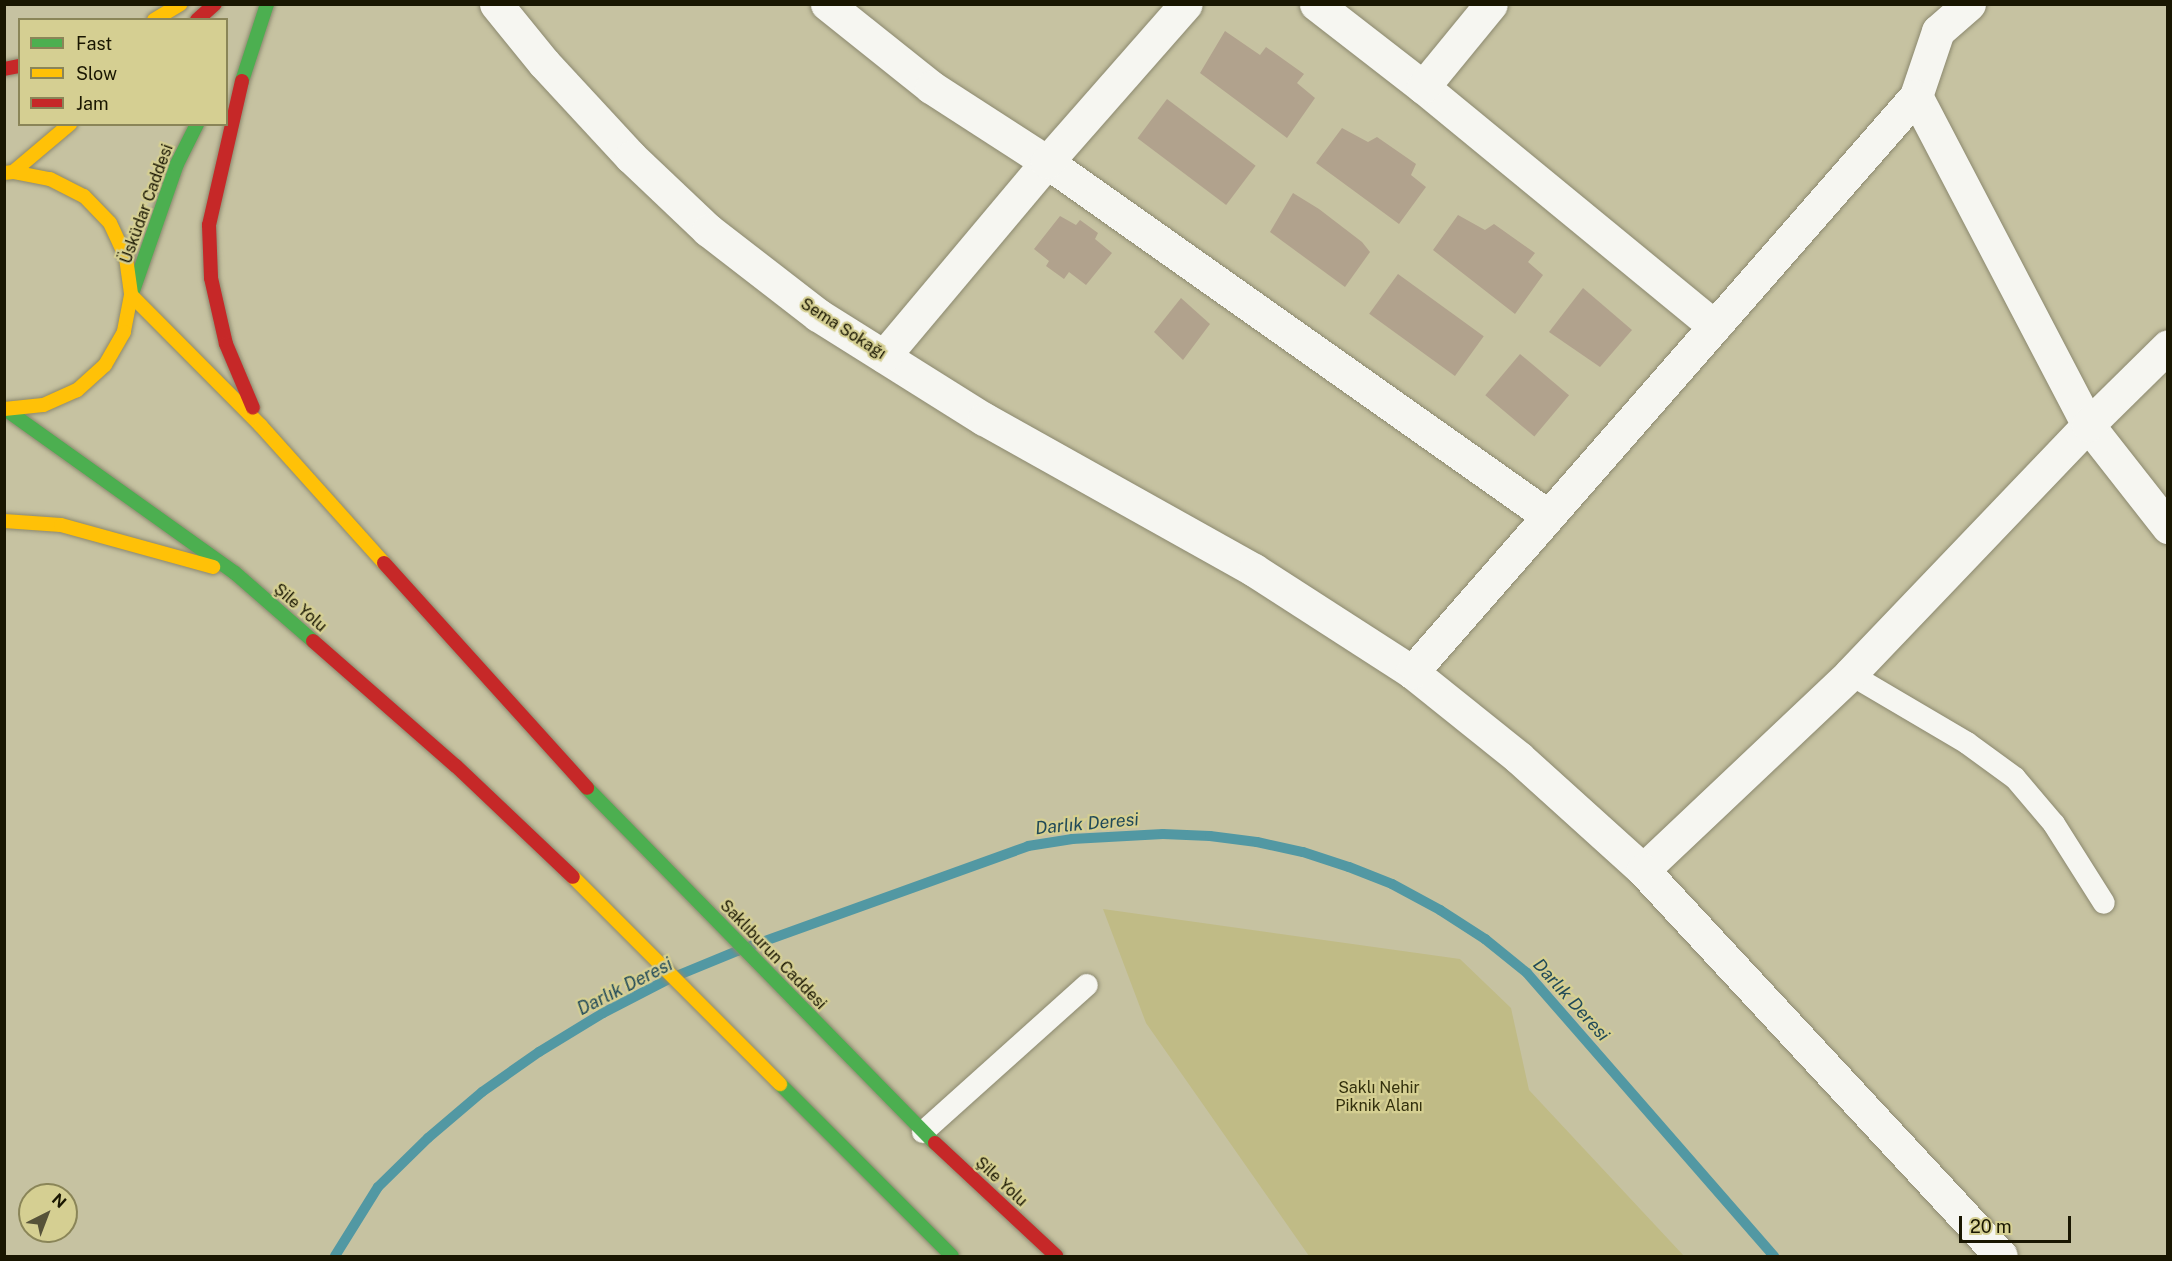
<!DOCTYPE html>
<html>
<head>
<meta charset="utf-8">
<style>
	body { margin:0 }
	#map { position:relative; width:2172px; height:1261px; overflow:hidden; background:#c6c2a1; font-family:"Public Sans",sans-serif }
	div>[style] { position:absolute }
	.green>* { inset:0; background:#c0bb86 }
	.stream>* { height:10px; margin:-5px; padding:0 5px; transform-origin:5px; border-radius:5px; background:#5298a3 }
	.building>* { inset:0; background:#b1a28d; transform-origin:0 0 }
	.roads { filter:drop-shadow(0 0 2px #8b886e) drop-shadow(0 0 2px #8b886e) }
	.lane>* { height:22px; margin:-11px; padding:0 11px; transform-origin:11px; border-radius:11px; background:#f6f6f1 }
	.street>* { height:33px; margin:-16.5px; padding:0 16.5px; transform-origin:16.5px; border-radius:16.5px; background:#f6f6f1 }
	.fast>* { height:14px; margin:-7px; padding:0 7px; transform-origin:7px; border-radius:7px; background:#4caf50 }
	.slow>* { height:14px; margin:-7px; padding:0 7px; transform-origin:7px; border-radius:7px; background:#ffc107 }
	.jam>* { height:14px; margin:-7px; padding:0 7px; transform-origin:7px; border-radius:7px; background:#c62828 }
	span { translate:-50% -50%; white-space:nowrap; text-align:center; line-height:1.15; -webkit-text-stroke:4.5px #d5cf92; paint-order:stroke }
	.street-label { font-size:16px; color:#191601 }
	.park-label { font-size:16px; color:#33300d }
	.water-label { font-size:18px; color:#214a58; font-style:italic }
	.frame { position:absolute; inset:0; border:6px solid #191601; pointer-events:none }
	.legend { position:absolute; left:18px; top:18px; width:210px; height:108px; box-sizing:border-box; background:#d5cf92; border:2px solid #8a8558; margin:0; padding:8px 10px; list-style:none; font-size:18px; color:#191601 }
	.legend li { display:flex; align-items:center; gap:12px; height:30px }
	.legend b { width:30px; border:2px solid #8a8558 }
	.north { position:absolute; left:18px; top:1183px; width:60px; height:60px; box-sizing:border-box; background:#d5cf92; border:2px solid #8a8558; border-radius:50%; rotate:42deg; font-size:16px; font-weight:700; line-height:24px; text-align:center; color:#191601 }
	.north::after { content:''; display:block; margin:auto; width:21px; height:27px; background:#565239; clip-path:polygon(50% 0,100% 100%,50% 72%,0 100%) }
	.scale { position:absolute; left:1959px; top:1216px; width:112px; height:27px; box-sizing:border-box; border:3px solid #191601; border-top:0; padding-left:8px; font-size:18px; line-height:21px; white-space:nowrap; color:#191601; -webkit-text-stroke:4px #d5cf92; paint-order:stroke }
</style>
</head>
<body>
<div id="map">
	<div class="green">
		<div style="clip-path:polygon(1103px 909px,1460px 959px,1511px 1008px,1529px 1090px,1684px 1256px,1309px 1256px,1146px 1023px)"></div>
	</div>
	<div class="stream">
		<div style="left:335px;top:1256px;width:81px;rotate:-58.1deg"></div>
		<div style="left:378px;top:1187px;width:70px;rotate:-44.4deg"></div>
		<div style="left:428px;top:1138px;width:71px;rotate:-40.4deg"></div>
		<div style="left:482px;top:1092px;width:70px;rotate:-35.1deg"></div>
		<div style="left:539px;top:1052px;width:75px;rotate:-31.4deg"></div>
		<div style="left:603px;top:1013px;width:74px;rotate:-27.3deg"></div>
		<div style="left:669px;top:979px;width:74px;rotate:-22.4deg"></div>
		<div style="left:737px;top:951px;width:309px;rotate:-19.8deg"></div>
		<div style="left:1028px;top:846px;width:45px;rotate:-9deg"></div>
		<div style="left:1072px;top:839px;width:91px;rotate:-3.1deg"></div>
		<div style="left:1163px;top:834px;width:47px;rotate:2.4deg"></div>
		<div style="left:1210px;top:836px;width:47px;rotate:7.3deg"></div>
		<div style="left:1257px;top:842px;width:47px;rotate:12.3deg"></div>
		<div style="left:1303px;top:852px;width:48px;rotate:18.1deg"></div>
		<div style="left:1349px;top:867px;width:46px;rotate:21.6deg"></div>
		<div style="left:1392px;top:884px;width:55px;rotate:28.4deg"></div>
		<div style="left:1440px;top:910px;width:54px;rotate:32.8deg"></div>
		<div style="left:1485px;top:939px;width:54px;rotate:39deg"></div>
		<div style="left:1527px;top:973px;width:376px;rotate:48.9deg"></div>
	</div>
	<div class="building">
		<div style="clip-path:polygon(1225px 31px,1260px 55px,1266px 47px,1304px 74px,1297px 83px,1315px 98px,1287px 138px,1200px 73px)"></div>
		<div style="left:1167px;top:99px;width:111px;height:49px;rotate:37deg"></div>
		<div style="clip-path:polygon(1342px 128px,1368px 142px,1377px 137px,1416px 164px,1411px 175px,1426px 187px,1399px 224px,1316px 163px)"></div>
		<div style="clip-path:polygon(1293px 193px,1319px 209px,1362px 242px,1370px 252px,1345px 287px,1270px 232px)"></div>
		<div style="clip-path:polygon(1458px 215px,1485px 230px,1494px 224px,1535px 253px,1528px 262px,1543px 275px,1515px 314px,1433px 250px)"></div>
		<div style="clip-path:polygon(1060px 216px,1076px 225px,1080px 220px,1098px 233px,1095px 239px,1112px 253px,1086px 285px,1069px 272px,1064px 279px,1046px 266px,1049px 261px,1034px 249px)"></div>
		<div style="left:1398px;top:274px;width:106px;height:49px;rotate:36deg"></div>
		<div style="clip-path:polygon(1583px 288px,1632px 330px,1600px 367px,1549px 332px)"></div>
		<div style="clip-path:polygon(1181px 298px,1210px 324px,1183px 360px,1154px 332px)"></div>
		<div style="left:1520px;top:354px;width:64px;height:54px;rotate:40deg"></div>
	</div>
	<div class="roads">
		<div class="lane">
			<div style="left:1850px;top:674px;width:136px;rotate:30.5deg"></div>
			<div style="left:1967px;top:743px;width:59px;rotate:36.1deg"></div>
			<div style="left:2015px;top:778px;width:60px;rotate:49.7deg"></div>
			<div style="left:2054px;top:824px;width:93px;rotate:57.7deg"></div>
			<div style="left:923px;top:1132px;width:220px;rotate:-41.9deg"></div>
		</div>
		<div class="street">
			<div style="left:496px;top:4px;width:76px;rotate:50.9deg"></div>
			<div style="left:544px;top:63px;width:128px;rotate:47.2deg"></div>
			<div style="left:631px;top:157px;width:106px;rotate:43.5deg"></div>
			<div style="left:708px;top:230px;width:139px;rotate:37.7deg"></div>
			<div style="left:818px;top:315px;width:196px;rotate:32.1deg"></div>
			<div style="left:984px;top:419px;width:309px;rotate:29.2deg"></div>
			<div style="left:1254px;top:570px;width:188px;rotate:32.8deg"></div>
			<div style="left:1412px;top:672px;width:136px;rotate:38.7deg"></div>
			<div style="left:1518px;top:757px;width:169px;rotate:42.1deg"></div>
			<div style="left:1643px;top:870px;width:285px;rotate:-43.4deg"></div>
			<div style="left:1850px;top:674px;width:344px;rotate:-46.3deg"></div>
			<div style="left:2088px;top:425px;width:130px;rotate:51.9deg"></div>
			<div style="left:827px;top:4px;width:133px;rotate:38.6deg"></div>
			<div style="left:931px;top:87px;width:138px;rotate:32.9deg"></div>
			<div style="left:1047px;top:162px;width:613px;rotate:35.24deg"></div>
			<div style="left:1316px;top:4px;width:135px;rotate:37.8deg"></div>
			<div style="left:1423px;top:87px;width:377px;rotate:39.4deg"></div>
			<div style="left:1969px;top:4px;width:41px;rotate:138.9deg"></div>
			<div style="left:1938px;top:31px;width:69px;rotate:108.7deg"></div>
			<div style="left:1916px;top:96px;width:371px;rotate:62.4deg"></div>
			<div style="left:2088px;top:425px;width:112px;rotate:-44.6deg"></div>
			<div style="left:1423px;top:87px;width:107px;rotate:-50.7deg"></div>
			<div style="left:884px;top:356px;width:253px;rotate:-50deg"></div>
			<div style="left:1047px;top:162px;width:210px;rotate:-48.7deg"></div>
			<div style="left:1412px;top:672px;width:765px;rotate:-48.81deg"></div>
			<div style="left:1643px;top:870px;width:526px;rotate:47.16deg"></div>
		</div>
		<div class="fast">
			<div style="left:242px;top:81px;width:81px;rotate:-72deg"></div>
			<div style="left:133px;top:291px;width:134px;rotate:-70.9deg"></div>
			<div style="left:177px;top:164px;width:45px;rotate:-63.4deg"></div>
			<div style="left:5px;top:409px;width:282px;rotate:35.5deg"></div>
			<div style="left:235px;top:573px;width:103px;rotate:41.1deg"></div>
			<div style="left:587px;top:788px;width:497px;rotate:45.6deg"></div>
			<div style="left:780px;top:1084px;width:243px;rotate:45deg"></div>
		</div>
		<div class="slow">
			<div style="left:154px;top:20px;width:31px;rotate:-31deg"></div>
			<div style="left:13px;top:172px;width:75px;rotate:-40.1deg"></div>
			<div style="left:4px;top:173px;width:9px;rotate:-6deg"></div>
			<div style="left:13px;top:172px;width:38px;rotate:11deg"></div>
			<div style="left:50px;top:179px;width:38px;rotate:27deg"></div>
			<div style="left:84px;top:196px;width:37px;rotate:46deg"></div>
			<div style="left:110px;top:223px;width:38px;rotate:65deg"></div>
			<div style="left:126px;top:258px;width:37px;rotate:82deg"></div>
			<div style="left:131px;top:295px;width:38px;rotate:101deg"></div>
			<div style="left:124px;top:332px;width:38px;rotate:120deg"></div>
			<div style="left:105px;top:365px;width:38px;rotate:138deg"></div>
			<div style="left:77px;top:390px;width:37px;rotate:156deg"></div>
			<div style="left:43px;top:405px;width:39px;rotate:174deg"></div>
			<div style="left:131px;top:295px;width:185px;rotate:45.2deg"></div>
			<div style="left:261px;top:426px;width:184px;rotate:48.1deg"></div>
			<div style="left:4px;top:521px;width:57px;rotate:4deg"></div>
			<div style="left:61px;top:525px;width:158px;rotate:15.4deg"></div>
			<div style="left:573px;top:877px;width:293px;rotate:45deg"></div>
		</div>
		<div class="jam">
			<div style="left:197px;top:20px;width:24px;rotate:-42deg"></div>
			<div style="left:4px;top:69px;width:16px;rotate:-11deg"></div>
			<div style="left:242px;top:81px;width:148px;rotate:102.9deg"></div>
			<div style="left:209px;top:225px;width:53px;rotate:87.8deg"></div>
			<div style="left:211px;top:278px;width:68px;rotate:77.2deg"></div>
			<div style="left:226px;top:344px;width:69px;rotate:67.1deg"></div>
			<div style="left:384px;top:563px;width:303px;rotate:47.9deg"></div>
			<div style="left:313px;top:641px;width:190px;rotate:41.2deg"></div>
			<div style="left:456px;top:766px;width:161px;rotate:43.5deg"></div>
			<div style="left:935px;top:1143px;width:166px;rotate:43deg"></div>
		</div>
	</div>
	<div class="street-label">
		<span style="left:147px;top:204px;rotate:-70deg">Üsküdar Caddesi</span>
		<span style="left:843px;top:329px;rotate:33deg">Sema Sokağı</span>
		<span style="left:300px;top:608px;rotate:41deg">Şile Yolu</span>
		<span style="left:773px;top:955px;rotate:46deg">Saklıburun Caddesi</span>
		<span style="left:1001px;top:1182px;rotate:43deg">Şile Yolu</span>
	</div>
	<div class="park-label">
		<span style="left:1379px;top:1097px">Saklı Nehir<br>Piknik Alanı</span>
	</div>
	<div class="water-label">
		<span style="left:1087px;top:824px;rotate:-5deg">Darlık Deresi</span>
		<span style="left:625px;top:987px;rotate:-27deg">Darlık Deresi</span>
		<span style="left:1571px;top:1000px;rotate:48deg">Darlık Deresi</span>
	</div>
	<div class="frame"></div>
	<ul class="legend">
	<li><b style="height:8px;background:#4caf50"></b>Fast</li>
	<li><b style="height:8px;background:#ffc107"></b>Slow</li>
	<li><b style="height:8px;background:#c62828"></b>Jam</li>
	</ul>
	<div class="north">N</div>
	<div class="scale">20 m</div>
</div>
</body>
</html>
